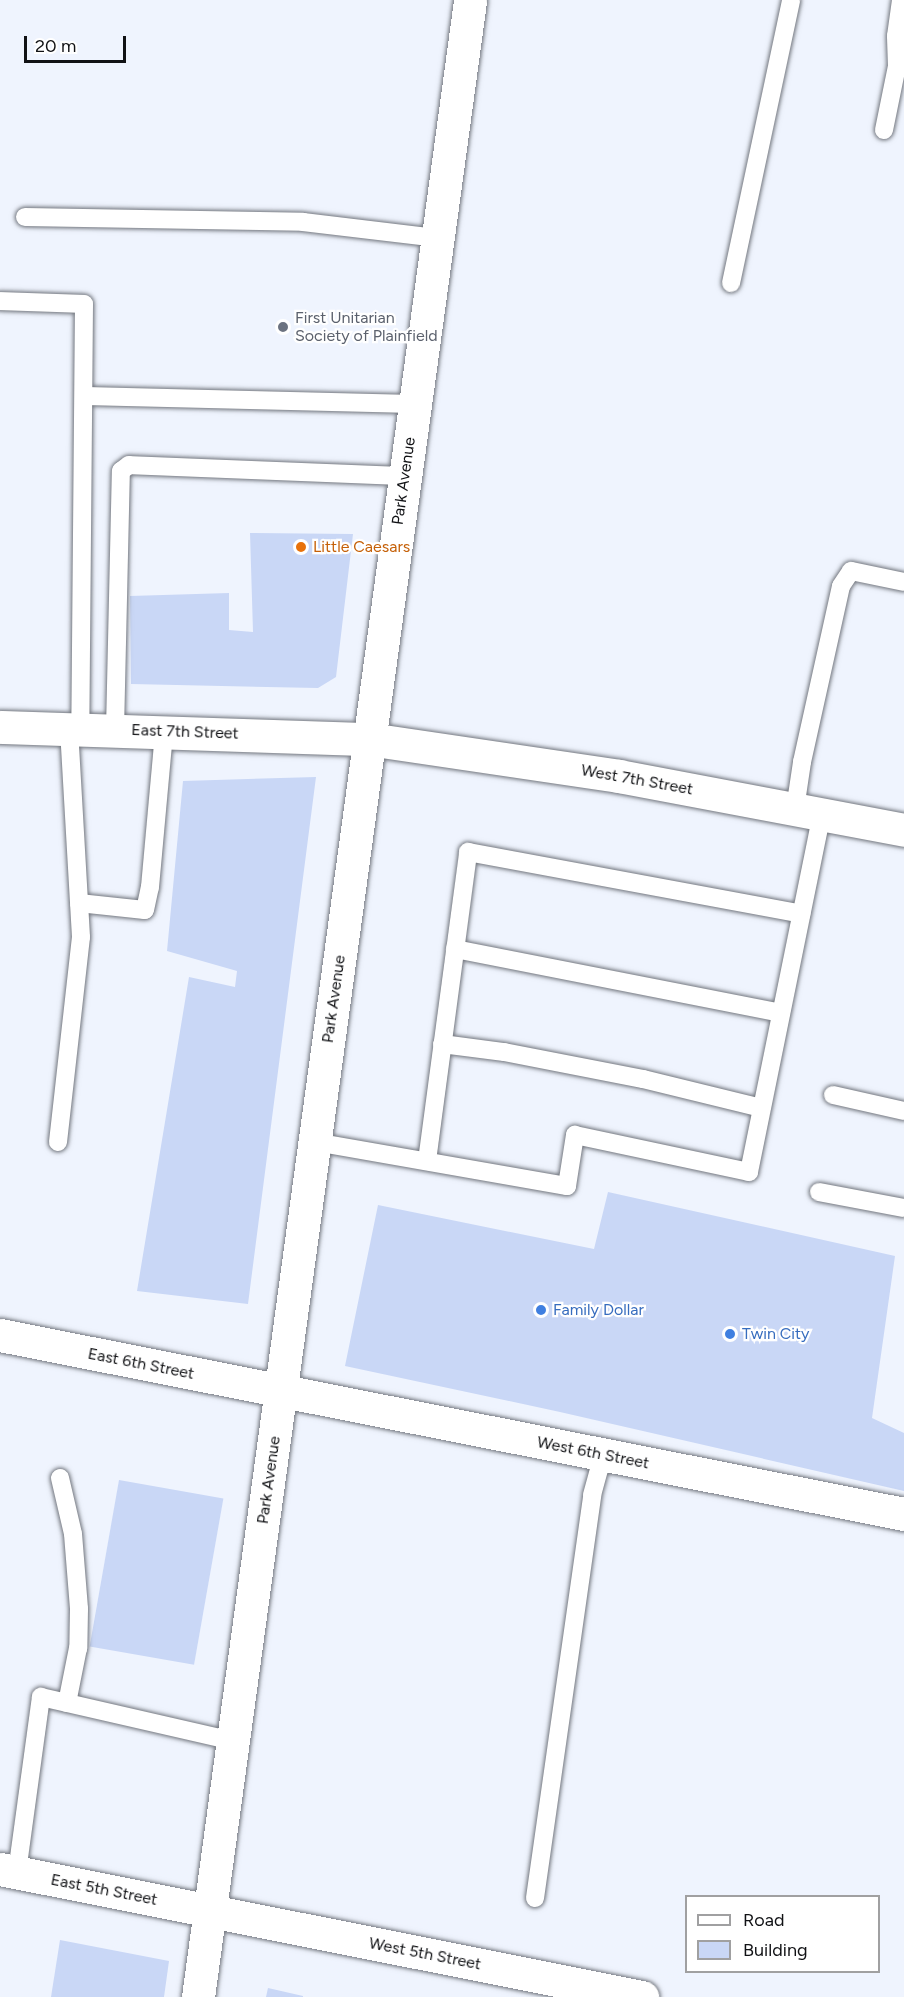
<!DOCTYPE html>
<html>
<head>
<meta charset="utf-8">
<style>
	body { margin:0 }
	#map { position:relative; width:904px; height:1997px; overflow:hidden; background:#eff4fe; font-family:Figtree,sans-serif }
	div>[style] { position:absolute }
	.building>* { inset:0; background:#c9d7f6; transform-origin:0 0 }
	.roads { filter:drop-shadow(0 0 2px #73777f) drop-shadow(0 0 2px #73777f) }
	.lane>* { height:18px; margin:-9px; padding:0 9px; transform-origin:9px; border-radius:9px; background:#fff }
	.street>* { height:33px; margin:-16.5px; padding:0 16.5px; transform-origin:16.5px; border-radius:16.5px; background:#fff }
	.secondary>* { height:33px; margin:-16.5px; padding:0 16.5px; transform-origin:16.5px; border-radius:16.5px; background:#fff }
	.dots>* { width:16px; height:16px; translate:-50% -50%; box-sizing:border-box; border:3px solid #fff; border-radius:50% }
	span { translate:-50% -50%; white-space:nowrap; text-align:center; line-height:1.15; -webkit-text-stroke:4.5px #fff; paint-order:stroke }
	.worship-label { font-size:16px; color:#5b616d }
	.left { translate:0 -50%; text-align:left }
	.street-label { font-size:16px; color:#111215 }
	.food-label { font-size:16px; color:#c56008 }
	.shop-label { font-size:16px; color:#366cbe }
	.legend { position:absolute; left:685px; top:1895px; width:195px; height:78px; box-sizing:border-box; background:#fff; border:2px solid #a0a0a1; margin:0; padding:8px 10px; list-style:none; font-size:18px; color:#111215 }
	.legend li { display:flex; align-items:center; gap:12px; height:30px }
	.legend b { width:30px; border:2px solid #a0a0a1 }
	.scale { position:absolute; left:24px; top:36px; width:102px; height:27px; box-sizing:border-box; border:3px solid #111215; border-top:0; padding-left:8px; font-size:18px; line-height:21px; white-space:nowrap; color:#111215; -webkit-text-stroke:4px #fff; paint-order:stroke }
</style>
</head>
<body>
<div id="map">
	<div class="building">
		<div style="clip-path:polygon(250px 533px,353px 534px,336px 677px,318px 688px,131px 684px,130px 596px,229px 593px,229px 630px,253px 632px)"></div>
		<div style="clip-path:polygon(316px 777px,248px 1304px,137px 1291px,189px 977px,235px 987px,237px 971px,167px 951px,183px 781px)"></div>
		<div style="clip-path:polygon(608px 1192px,895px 1256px,872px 1418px,904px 1433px,904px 1491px,560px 1412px,345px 1366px,378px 1205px,594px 1249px)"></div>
		<div style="left:119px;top:1480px;width:106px;height:169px;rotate:10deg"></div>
		<div style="clip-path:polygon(60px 1940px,169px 1961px,164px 1997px,51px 1997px)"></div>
		<div style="clip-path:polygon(268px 1988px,303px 1996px,303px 1997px,266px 1997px)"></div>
	</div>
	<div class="roads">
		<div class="lane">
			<div style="left:884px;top:130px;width:65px;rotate:-78.5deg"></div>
			<div style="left:897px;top:66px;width:30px;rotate:-92deg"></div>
			<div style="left:896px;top:36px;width:36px;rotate:-82deg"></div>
			<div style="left:25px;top:217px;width:278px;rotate:1deg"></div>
			<div style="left:303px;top:222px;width:136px;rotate:6.8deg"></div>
			<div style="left:731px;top:283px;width:289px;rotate:-78deg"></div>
			<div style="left:0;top:301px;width:84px;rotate:2deg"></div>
			<div style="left:84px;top:304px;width:426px;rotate:90.5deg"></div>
			<div style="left:84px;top:396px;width:331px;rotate:1.4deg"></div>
			<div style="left:115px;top:730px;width:259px;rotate:-88.7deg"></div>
			<div style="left:121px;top:471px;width:10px;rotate:-37deg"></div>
			<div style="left:129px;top:465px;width:276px;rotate:2.3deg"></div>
			<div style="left:795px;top:809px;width:48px;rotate:-81.5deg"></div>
			<div style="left:802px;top:762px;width:180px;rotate:-77.5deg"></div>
			<div style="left:841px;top:586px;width:18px;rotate:-56deg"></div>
			<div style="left:851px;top:571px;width:54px;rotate:11.7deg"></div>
			<div style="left:79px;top:903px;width:66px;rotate:6.1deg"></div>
			<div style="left:145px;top:910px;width:24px;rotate:-78deg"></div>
			<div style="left:150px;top:887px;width:156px;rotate:-84.8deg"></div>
			<div style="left:455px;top:949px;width:332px;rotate:11.1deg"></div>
			<div style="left:442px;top:1044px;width:63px;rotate:7.4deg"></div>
			<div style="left:504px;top:1052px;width:142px;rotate:11deg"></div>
			<div style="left:643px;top:1079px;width:122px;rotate:13.7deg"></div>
			<div style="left:833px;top:1095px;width:73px;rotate:12.7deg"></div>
			<div style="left:58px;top:1142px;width:206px;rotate:-83.6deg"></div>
			<div style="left:81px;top:937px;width:207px;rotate:-93.3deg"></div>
			<div style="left:315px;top:1142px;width:256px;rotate:9.9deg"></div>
			<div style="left:567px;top:1186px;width:52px;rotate:-81.1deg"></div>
			<div style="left:575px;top:1135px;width:178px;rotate:12deg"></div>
			<div style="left:749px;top:1172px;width:365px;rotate:-78.5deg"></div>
			<div style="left:427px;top:1161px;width:312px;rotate:-82.4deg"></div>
			<div style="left:468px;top:852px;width:339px;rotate:10.5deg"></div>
			<div style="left:819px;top:1192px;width:86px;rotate:10.7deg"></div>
			<div style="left:60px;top:1478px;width:57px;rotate:76.9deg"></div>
			<div style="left:73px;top:1534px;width:75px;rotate:85.4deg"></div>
			<div style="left:79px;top:1609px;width:39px;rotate:91deg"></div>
			<div style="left:78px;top:1648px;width:56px;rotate:101.3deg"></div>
			<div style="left:17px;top:1872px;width:177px;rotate:-82.2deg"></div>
			<div style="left:41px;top:1697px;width:197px;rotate:12.9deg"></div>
			<div style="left:535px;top:1898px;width:407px;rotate:-81.9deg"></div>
			<div style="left:592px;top:1495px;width:41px;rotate:-74.6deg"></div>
		</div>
		<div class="street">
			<div style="left:0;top:1335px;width:922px;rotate:11.2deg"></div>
		</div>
		<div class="secondary">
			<div style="left:0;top:727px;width:369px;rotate:1.9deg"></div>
			<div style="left:369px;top:739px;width:253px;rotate:8.4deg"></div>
			<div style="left:619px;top:776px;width:290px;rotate:10.7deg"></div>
			<div style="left:0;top:1869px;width:655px;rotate:11.28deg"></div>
			<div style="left:198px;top:1997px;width:2015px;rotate:-82.24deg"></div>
		</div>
	</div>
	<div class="dots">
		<div style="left:283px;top:327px;background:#6b7280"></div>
		<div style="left:301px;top:547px;background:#e8710a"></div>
		<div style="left:541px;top:1310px;background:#3f7fe0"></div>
		<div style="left:730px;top:1334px;background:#3f7fe0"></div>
	</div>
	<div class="worship-label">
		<span class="left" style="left:295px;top:327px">First Unitarian<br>Society of Plainfield</span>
	</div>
	<div class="street-label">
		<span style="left:404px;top:481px;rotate:-82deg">Park Avenue</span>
		<span style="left:185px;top:732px;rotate:2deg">East 7th Street</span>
		<span style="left:637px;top:780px;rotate:10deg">West 7th Street</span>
		<span style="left:334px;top:999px;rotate:-82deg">Park Avenue</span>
		<span style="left:141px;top:1364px;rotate:11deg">East 6th Street</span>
		<span style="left:593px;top:1453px;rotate:11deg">West 6th Street</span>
		<span style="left:269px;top:1480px;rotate:-82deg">Park Avenue</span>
		<span style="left:104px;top:1890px;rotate:11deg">East 5th Street</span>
		<span style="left:425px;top:1954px;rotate:11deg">West 5th Street</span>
	</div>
	<div class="food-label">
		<span class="left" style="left:313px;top:547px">Little Caesars</span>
	</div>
	<div class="shop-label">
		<span class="left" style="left:553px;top:1310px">Family Dollar</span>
		<span class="left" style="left:742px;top:1334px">Twin City</span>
	</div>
	<ul class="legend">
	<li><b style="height:8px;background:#fff"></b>Road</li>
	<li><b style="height:16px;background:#c9d7f6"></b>Building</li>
	</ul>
	<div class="scale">20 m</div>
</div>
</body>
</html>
